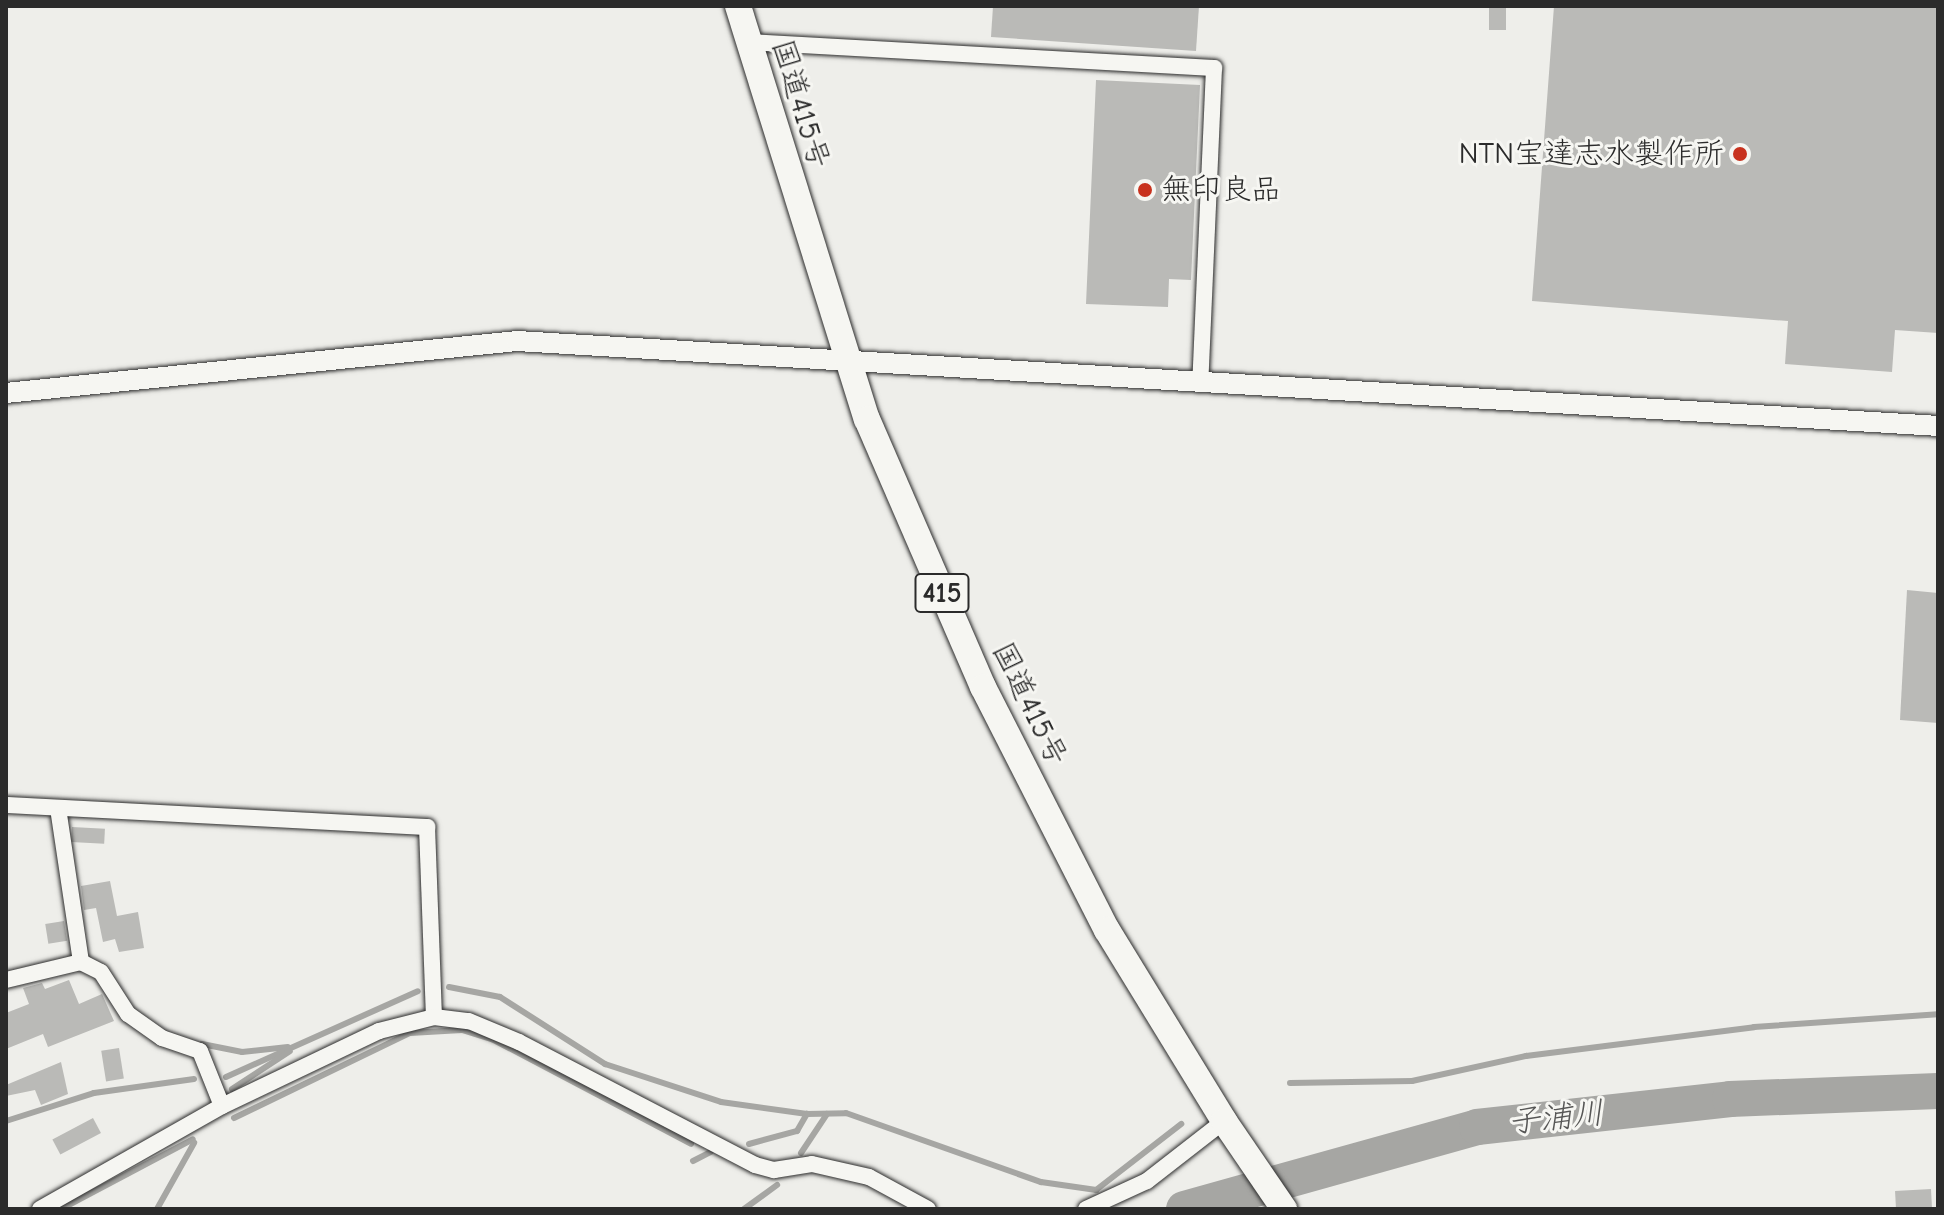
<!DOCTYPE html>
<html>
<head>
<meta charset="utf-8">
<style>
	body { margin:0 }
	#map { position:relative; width:1944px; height:1215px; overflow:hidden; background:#eeeeea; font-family:"Comic Neue","Klee One",sans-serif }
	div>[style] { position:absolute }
	.stream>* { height:6px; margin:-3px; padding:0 3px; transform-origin:3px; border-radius:3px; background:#a6a6a3 }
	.river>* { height:36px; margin:-18px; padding:0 18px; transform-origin:18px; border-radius:18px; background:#a6a6a3 }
	.building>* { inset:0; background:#babab7; transform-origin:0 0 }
	.roads { filter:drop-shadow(0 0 2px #2b2b2b) drop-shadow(0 0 2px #2b2b2b) }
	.minor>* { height:16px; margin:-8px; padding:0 8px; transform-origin:8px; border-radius:8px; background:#f6f6f2 }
	.tertiary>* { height:20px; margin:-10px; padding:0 10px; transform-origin:10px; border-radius:10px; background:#f6f6f2 }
	.trunk>* { height:26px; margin:-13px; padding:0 13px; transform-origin:13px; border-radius:13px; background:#f6f6f2 }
	.dots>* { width:22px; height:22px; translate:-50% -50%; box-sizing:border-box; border:4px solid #f6f6f2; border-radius:50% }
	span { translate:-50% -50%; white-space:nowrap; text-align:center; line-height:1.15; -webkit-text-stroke:6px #f6f6f2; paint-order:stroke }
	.shield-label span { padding:2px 6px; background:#f6f6f2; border:2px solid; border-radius:6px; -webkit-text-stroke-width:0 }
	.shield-label { font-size:28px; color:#2b2b2b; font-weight:700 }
	.street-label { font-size:30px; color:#2b2b2b }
	.poi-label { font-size:30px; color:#2b2b2b }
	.right { translate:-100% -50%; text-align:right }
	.left { translate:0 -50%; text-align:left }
	.water-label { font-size:32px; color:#565655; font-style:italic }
	.frame { position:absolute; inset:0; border:8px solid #2b2b2b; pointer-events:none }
</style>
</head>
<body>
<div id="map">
	<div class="stream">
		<div style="left:449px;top:987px;width:52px;rotate:11.1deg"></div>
		<div style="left:500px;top:997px;width:125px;rotate:32.5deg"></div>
		<div style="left:605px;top:1064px;width:122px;rotate:18.1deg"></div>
		<div style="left:721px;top:1102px;width:87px;rotate:7.9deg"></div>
		<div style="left:807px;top:1114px;width:39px;rotate:-1deg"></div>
		<div style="left:846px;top:1113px;width:207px;rotate:19.5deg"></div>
		<div style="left:1041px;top:1182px;width:56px;rotate:8.3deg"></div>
		<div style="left:1096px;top:1190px;width:108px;rotate:-37.8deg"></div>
		<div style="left:202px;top:1044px;width:41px;rotate:11.3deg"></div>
		<div style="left:242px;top:1052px;width:46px;rotate:-6.2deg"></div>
		<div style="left:226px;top:1077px;width:210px;rotate:-24.1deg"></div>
		<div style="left:1290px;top:1083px;width:122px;rotate:-0.9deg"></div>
		<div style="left:1412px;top:1081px;width:117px;rotate:-12.4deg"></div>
		<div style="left:1526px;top:1056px;width:230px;rotate:-7.2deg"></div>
		<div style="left:1754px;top:1027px;width:184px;rotate:-4deg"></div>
		<div style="left:232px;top:1089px;width:69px;rotate:-33.2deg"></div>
		<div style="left:234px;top:1118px;width:195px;rotate:-25.8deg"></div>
		<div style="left:410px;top:1033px;width:52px;rotate:-3.3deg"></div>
		<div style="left:462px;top:1030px;width:31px;rotate:17deg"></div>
		<div style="left:492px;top:1039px;width:225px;rotate:27.8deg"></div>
		<div style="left:6px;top:1121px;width:92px;rotate:-17.7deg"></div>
		<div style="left:94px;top:1093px;width:101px;rotate:-8deg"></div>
		<div style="left:749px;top:1144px;width:50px;rotate:-15.2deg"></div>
		<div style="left:797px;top:1131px;width:20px;rotate:-60deg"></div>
		<div style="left:801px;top:1153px;width:47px;rotate:-56.3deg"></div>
		<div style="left:693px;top:1161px;width:20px;rotate:-27deg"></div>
		<div style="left:61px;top:1209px;width:149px;rotate:-27.9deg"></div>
		<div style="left:157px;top:1209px;width:76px;rotate:-60.7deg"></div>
		<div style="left:744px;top:1209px;width:41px;rotate:-36deg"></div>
	</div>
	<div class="river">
		<div style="left:1184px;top:1209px;width:304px;rotate:-15.6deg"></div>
		<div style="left:1477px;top:1127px;width:255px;rotate:-6.3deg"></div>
		<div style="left:1730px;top:1099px;width:208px;rotate:-2.2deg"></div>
	</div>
	<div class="building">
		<div style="clip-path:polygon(993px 6px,1199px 6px,1196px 51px,991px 37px)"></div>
		<div style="left:1489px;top:6px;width:17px;height:24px"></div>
		<div style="clip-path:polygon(1554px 6px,1938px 6px,1938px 333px,1895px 330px,1892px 372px,1785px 364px,1788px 321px,1532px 301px)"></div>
		<div style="clip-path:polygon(1096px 80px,1200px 85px,1191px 280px,1169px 279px,1168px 307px,1086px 304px)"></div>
		<div style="clip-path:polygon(1907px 590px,1938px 593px,1938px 723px,1900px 720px)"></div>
		<div style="left:72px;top:827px;width:33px;height:15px;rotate:3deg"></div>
		<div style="clip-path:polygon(110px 881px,117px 916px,138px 912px,144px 948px,119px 952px,115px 939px,103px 942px,96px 908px,84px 910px,81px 886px)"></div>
		<div style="left:64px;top:921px;width:20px;height:19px;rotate:81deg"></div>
		<div style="clip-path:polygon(69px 980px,79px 1004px,102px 994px,114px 1021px,48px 1047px,43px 1034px,6px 1049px,6px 1013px,29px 1004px,23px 988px,42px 983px,45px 989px)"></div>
		<div style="left:119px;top:1048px;width:31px;height:18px;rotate:81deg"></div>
		<div style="clip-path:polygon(61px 1062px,68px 1094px,41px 1105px,35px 1090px,6px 1096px,6px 1085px)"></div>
		<div style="left:93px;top:1118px;width:17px;height:46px;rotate:62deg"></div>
		<div style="left:1931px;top:1189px;width:20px;height:36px;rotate:87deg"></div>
	</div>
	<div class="roads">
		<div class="minor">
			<div style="left:747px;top:42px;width:468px;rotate:3.2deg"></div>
			<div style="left:1214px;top:68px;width:315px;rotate:92.5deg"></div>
			<div style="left:6px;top:805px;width:422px;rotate:3deg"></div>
			<div style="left:427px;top:827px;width:190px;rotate:87.9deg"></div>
			<div style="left:58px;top:808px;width:156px;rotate:81.5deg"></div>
			<div style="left:6px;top:980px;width:77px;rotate:-13.5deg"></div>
			<div style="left:81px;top:962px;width:22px;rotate:27deg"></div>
			<div style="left:101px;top:972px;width:50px;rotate:57.3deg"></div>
			<div style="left:128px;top:1014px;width:42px;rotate:35.2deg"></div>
			<div style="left:162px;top:1038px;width:40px;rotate:18.9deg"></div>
			<div style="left:200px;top:1051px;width:59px;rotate:68.2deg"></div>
			<div style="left:40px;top:1209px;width:209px;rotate:-29.5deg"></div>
			<div style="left:222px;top:1106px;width:174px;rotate:-25.5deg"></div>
			<div style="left:379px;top:1031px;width:57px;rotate:-14.3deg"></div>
			<div style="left:434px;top:1017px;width:35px;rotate:7deg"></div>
			<div style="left:469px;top:1021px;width:54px;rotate:22.8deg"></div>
			<div style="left:519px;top:1042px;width:266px;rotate:27.5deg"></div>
			<div style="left:755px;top:1165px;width:20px;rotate:15deg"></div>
			<div style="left:774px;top:1170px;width:38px;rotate:-9deg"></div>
			<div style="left:812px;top:1164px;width:58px;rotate:12.8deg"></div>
			<div style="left:869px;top:1177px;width:67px;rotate:28.5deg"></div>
			<div style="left:1086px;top:1209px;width:67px;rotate:-24.7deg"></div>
			<div style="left:1147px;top:1181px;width:98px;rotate:-37.9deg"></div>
		</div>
		<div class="tertiary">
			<div style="left:6px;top:393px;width:514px;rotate:-5.81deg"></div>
			<div style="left:517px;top:341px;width:1424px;rotate:3.42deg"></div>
		</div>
		<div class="trunk">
			<div style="left:738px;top:6px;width:433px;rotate:72.7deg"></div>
			<div style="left:867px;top:419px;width:292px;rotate:66.6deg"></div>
			<div style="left:983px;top:687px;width:273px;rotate:63deg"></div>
			<div style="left:1107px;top:930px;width:224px;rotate:58.5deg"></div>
			<div style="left:1224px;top:1121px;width:107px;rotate:55.7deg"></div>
		</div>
	</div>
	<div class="dots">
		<div style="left:1740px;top:154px;background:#c8321e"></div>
		<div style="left:1145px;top:190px;background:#c8321e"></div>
	</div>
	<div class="shield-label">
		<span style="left:942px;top:593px">415</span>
	</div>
	<div class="street-label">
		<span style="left:800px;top:104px;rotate:73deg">国道415号</span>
		<span style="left:1029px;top:704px;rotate:64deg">国道415号</span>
	</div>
	<div class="poi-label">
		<span class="right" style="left:1724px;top:154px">NTN宝達志水製作所</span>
		<span class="left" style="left:1161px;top:190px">無印良品</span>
	</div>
	<div class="water-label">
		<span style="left:1556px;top:1118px;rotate:-6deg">子浦川</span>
	</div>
	<div class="frame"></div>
</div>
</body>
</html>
